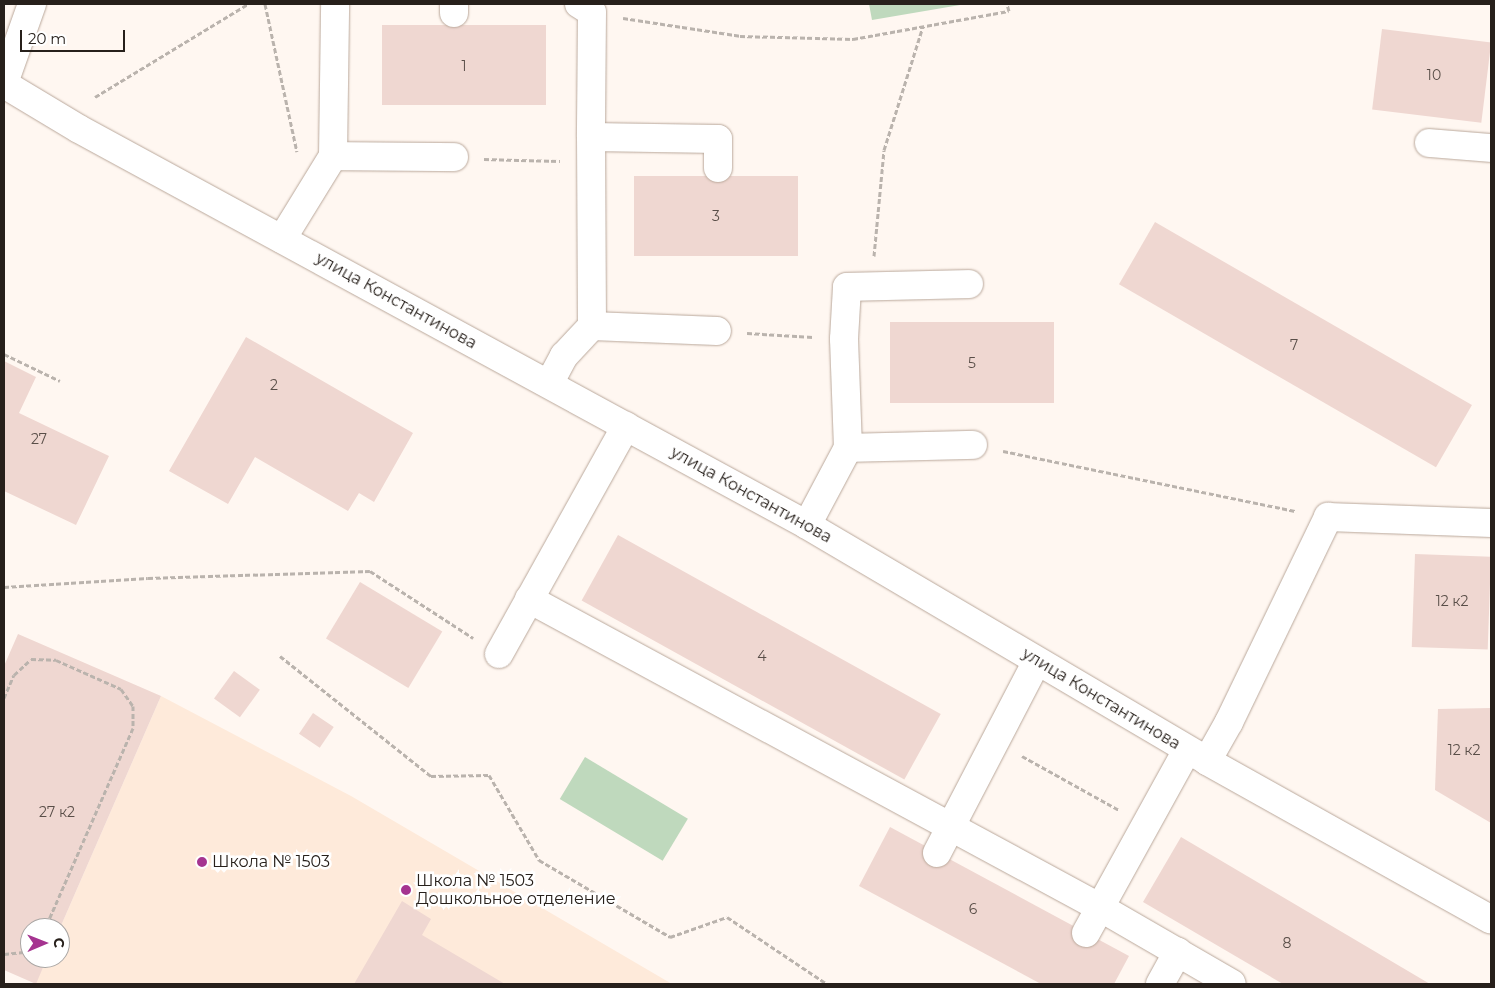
<!DOCTYPE html>
<html>
<head>
<meta charset="utf-8">
<style>
	body { margin:0 }
	#map { position:relative; width:1495px; height:988px; overflow:hidden; background:#fff7f1; font-family:Montserrat,sans-serif }
	div>[style] { position:absolute }
	.built>* { inset:0; background:#feeada }
	.green>* { inset:0; background:#bfd9bd; transform-origin:0 0 }
	.building>* { inset:0; background:#efd7d1; transform-origin:0 0 }
	.path>* { height:3px; margin-top:-1.5px; transform-origin:0; background:repeating-linear-gradient(90deg,#bab3ad 0 5px,transparent 0 7.5px) }
	.roads { filter:drop-shadow(0 0 1px #baa89b) drop-shadow(0 0 1px #baa89b) }
	.minor>* { height:28px; margin:-14px; padding:0 14px; transform-origin:14px; border-radius:14px; background:#fff }
	.dots>* { width:14px; height:14px; translate:-50% -50%; box-sizing:border-box; border:2px solid #fff; border-radius:50% }
	span { translate:-50% -50%; white-space:nowrap; text-align:center; line-height:1.15; -webkit-text-stroke:5px #fff; paint-order:stroke }
	.number-label { font-size:14px; color:#594e48 }
	.number-label span { -webkit-text-stroke-width:0 }
	.street-label { font-size:16px; color:#27201b }
	.poi-label { font-size:16px; color:#27201b }
	.left { translate:0 -50%; text-align:left }
	.frame { position:absolute; inset:0; border:5px solid #27201b; pointer-events:none }
	.north { position:absolute; left:20px; top:918px; width:50px; height:50px; box-sizing:border-box; background:#fff; border:1px solid #a9a6a4; border-radius:50%; rotate:89deg; font-size:14px; font-weight:700; line-height:20px; text-align:center; color:#27201b }
	.north::after { content:''; display:block; margin:auto; width:18px; height:22px; background:#a53490; clip-path:polygon(50% 0,100% 100%,50% 72%,0 100%) }
	.scale { position:absolute; left:20px; top:30px; width:105px; height:22px; box-sizing:border-box; border:2px solid #27201b; border-top:0; padding-left:6px; font-size:15px; line-height:18px; white-space:nowrap; color:#27201b; -webkit-text-stroke:4px #fff; paint-order:stroke }
</style>
</head>
<body>
<div id="map">
	<div class="built">
		<div style="clip-path:polygon(161px 696px,351px 796px,672px 984px,35px 984px,47px 958px,60px 958px,60px 928px)"></div>
	</div>
	<div class="green">
		<div style="clip-path:polygon(869px 4px,966px 4px,872px 20px)"></div>
		<div style="left:585px;top:757px;width:120px;height:49px;rotate:31deg"></div>
	</div>
	<div class="building">
		<div style="left:382px;top:25px;width:164px;height:80px"></div>
		<div style="left:1382px;top:29px;width:110px;height:81px;rotate:7deg"></div>
		<div style="left:634px;top:176px;width:164px;height:80px"></div>
		<div style="left:1155px;top:222px;width:366px;height:72px;rotate:30deg"></div>
		<div style="left:890px;top:322px;width:164px;height:81px"></div>
		<div style="clip-path:polygon(246px 337px,413px 433px,374px 502px,359px 493px,348px 511px,255px 457px,228px 504px,169px 471px)"></div>
		<div style="clip-path:polygon(4px 361px,36px 377px,19px 413px,109px 456px,76px 525px,4px 491px)"></div>
		<div style="left:618px;top:535px;width:369px;height:75px;rotate:29deg"></div>
		<div style="left:1415px;top:554px;width:76px;height:93px;rotate:2deg"></div>
		<div style="left:360px;top:582px;width:96px;height:66px;rotate:31deg"></div>
		<div style="clip-path:polygon(18px 634px,161px 696px,60px 928px,30px 928px,30px 958px,47px 958px,36px 984px,4px 970px,4px 666px)"></div>
		<div style="left:234px;top:671px;width:32px;height:34px;rotate:36deg"></div>
		<div style="clip-path:polygon(1491px 708px,1491px 823px,1435px 790px,1438px 709px)"></div>
		<div style="left:313px;top:713px;width:25px;height:25px;rotate:34deg"></div>
		<div style="clip-path:polygon(890px 827px,1129px 956px,1114px 984px,1041px 984px,859px 886px)"></div>
		<div style="clip-path:polygon(1181px 837px,1430px 984px,1283px 984px,1143px 902px)"></div>
		<div style="clip-path:polygon(402px 901px,431px 919px,422px 935px,505px 984px,354px 984px)"></div>
	</div>
	<div class="path">
		<div style="left:265px;top:4px;width:151px;rotate:77.8deg"></div>
		<div style="left:623px;top:18px;width:118px;rotate:8.7deg"></div>
		<div style="left:740px;top:36px;width:113px;rotate:1.5deg"></div>
		<div style="left:853px;top:39px;width:158px;rotate:-10.2deg"></div>
		<div style="left:1009px;top:11px;width:7px;rotate:-106deg"></div>
		<div style="left:95px;top:97px;width:179px;rotate:-31.3deg"></div>
		<div style="left:484px;top:159px;width:76px;rotate:1.5deg"></div>
		<div style="left:874px;top:256px;width:106px;rotate:-84.6deg"></div>
		<div style="left:884px;top:150px;width:130px;rotate:-72.5deg"></div>
		<div style="left:747px;top:333px;width:66px;rotate:3.5deg"></div>
		<div style="left:4px;top:354px;width:62px;rotate:25.7deg"></div>
		<div style="left:1003px;top:451px;width:298px;rotate:11.6deg"></div>
		<div style="left:4px;top:587px;width:144px;rotate:-3.6deg"></div>
		<div style="left:148px;top:578px;width:222px;rotate:-1.8deg"></div>
		<div style="left:370px;top:571px;width:123px;rotate:33deg"></div>
		<div style="left:280px;top:656px;width:193px;rotate:38.5deg"></div>
		<div style="left:431px;top:776px;width:58px;rotate:-1deg"></div>
		<div style="left:489px;top:775px;width:99px;rotate:59.5deg"></div>
		<div style="left:539px;top:860px;width:152px;rotate:30.4deg"></div>
		<div style="left:670px;top:937px;width:60px;rotate:-19.3deg"></div>
		<div style="left:727px;top:917px;width:120px;rotate:33.8deg"></div>
		<div style="left:4px;top:698px;width:25px;rotate:-67deg"></div>
		<div style="left:14px;top:675px;width:23px;rotate:-43deg"></div>
		<div style="left:31px;top:659px;width:25px;rotate:2deg"></div>
		<div style="left:56px;top:660px;width:71px;rotate:24deg"></div>
		<div style="left:121px;top:689px;width:21px;rotate:55deg"></div>
		<div style="left:133px;top:706px;width:22px;rotate:90deg"></div>
		<div style="left:133px;top:728px;width:219px;rotate:113.7deg"></div>
		<div style="left:1022px;top:756px;width:111px;rotate:29.1deg"></div>
		<div style="left:4px;top:954px;width:20px;rotate:-6deg"></div>
		<div style="left:24px;top:952px;width:8px;rotate:-40deg"></div>
	</div>
	<div class="roads">
		<div class="minor">
			<div style="left:579px;top:4px;width:15px;rotate:32deg"></div>
			<div style="left:592px;top:12px;width:125px;rotate:90.5deg"></div>
			<div style="left:454px;top:13px;width:9px;rotate:-90deg"></div>
			<div style="left:4px;top:83px;width:84px;rotate:-70.5deg"></div>
			<div style="left:4px;top:84px;width:87px;rotate:31deg"></div>
			<div style="left:79px;top:129px;width:829px;rotate:28.54deg"></div>
			<div style="left:807px;top:525px;width:464px;rotate:30.5deg"></div>
			<div style="left:1207px;top:761px;width:325px;rotate:29.2deg"></div>
			<div style="left:1429px;top:143px;width:62px;rotate:4.6deg"></div>
			<div style="left:333px;top:156px;width:152px;rotate:-89.2deg"></div>
			<div style="left:282px;top:239px;width:97px;rotate:-58.4deg"></div>
			<div style="left:333px;top:156px;width:121px;rotate:0.5deg"></div>
			<div style="left:592px;top:326px;width:189px;rotate:-90.3deg"></div>
			<div style="left:591px;top:137px;width:127px;rotate:0.9deg"></div>
			<div style="left:718px;top:139px;width:29px;rotate:90deg"></div>
			<div style="left:549px;top:384px;width:32px;rotate:-62deg"></div>
			<div style="left:564px;top:356px;width:41px;rotate:-47deg"></div>
			<div style="left:592px;top:326px;width:125px;rotate:2.3deg"></div>
			<div style="left:848px;top:448px;width:109px;rotate:-92.1deg"></div>
			<div style="left:844px;top:339px;width:52px;rotate:-86.7deg"></div>
			<div style="left:847px;top:287px;width:122px;rotate:-1.4deg"></div>
			<div style="left:807px;top:525px;width:87px;rotate:-62deg"></div>
			<div style="left:848px;top:448px;width:125px;rotate:-1.4deg"></div>
			<div style="left:529px;top:599px;width:650px;rotate:28.38deg"></div>
			<div style="left:1101px;top:908px;width:151px;rotate:30.1deg"></div>
			<div style="left:499px;top:654px;width:261px;rotate:-60.9deg"></div>
			<div style="left:1207px;top:761px;width:45px;rotate:-60.6deg"></div>
			<div style="left:1229px;top:722px;width:228px;rotate:-64.2deg"></div>
			<div style="left:1328px;top:517px;width:163px;rotate:2.1deg"></div>
			<div style="left:937px;top:853px;width:216px;rotate:-62.5deg"></div>
			<div style="left:1086px;top:933px;width:209px;rotate:-61.1deg"></div>
			<div style="left:1160px;top:984px;width:37px;rotate:-61deg"></div>
		</div>
	</div>
	<div class="dots">
		<div style="left:202px;top:862px;background:#a53490"></div>
		<div style="left:406px;top:890px;background:#a53490"></div>
	</div>
	<div class="number-label">
		<span style="left:464px;top:66px">1</span>
		<span style="left:1434px;top:75px">10</span>
		<span style="left:716px;top:216px">3</span>
		<span style="left:1294px;top:345px">7</span>
		<span style="left:972px;top:363px">5</span>
		<span style="left:274px;top:385px">2</span>
		<span style="left:39px;top:439px">27</span>
		<span style="left:1452px;top:601px">12 к2</span>
		<span style="left:762px;top:656px">4</span>
		<span style="left:1464px;top:750px">12 к2</span>
		<span style="left:57px;top:812px">27 к2</span>
		<span style="left:973px;top:909px">6</span>
		<span style="left:1287px;top:943px">8</span>
	</div>
	<div class="street-label">
		<span style="left:396px;top:301px;rotate:29deg">улица Константинова</span>
		<span style="left:751px;top:495px;rotate:29deg">улица Константинова</span>
		<span style="left:1101px;top:699px;rotate:31deg">улица Константинова</span>
	</div>
	<div class="poi-label">
		<span class="left" style="left:212px;top:862px">Школа № 1503</span>
		<span class="left" style="left:416px;top:890px">Школа № 1503<br>Дошкольное отделение</span>
	</div>
	<div class="frame"></div>
	<div class="north">С</div>
	<div class="scale">20 m</div>
</div>
</body>
</html>
